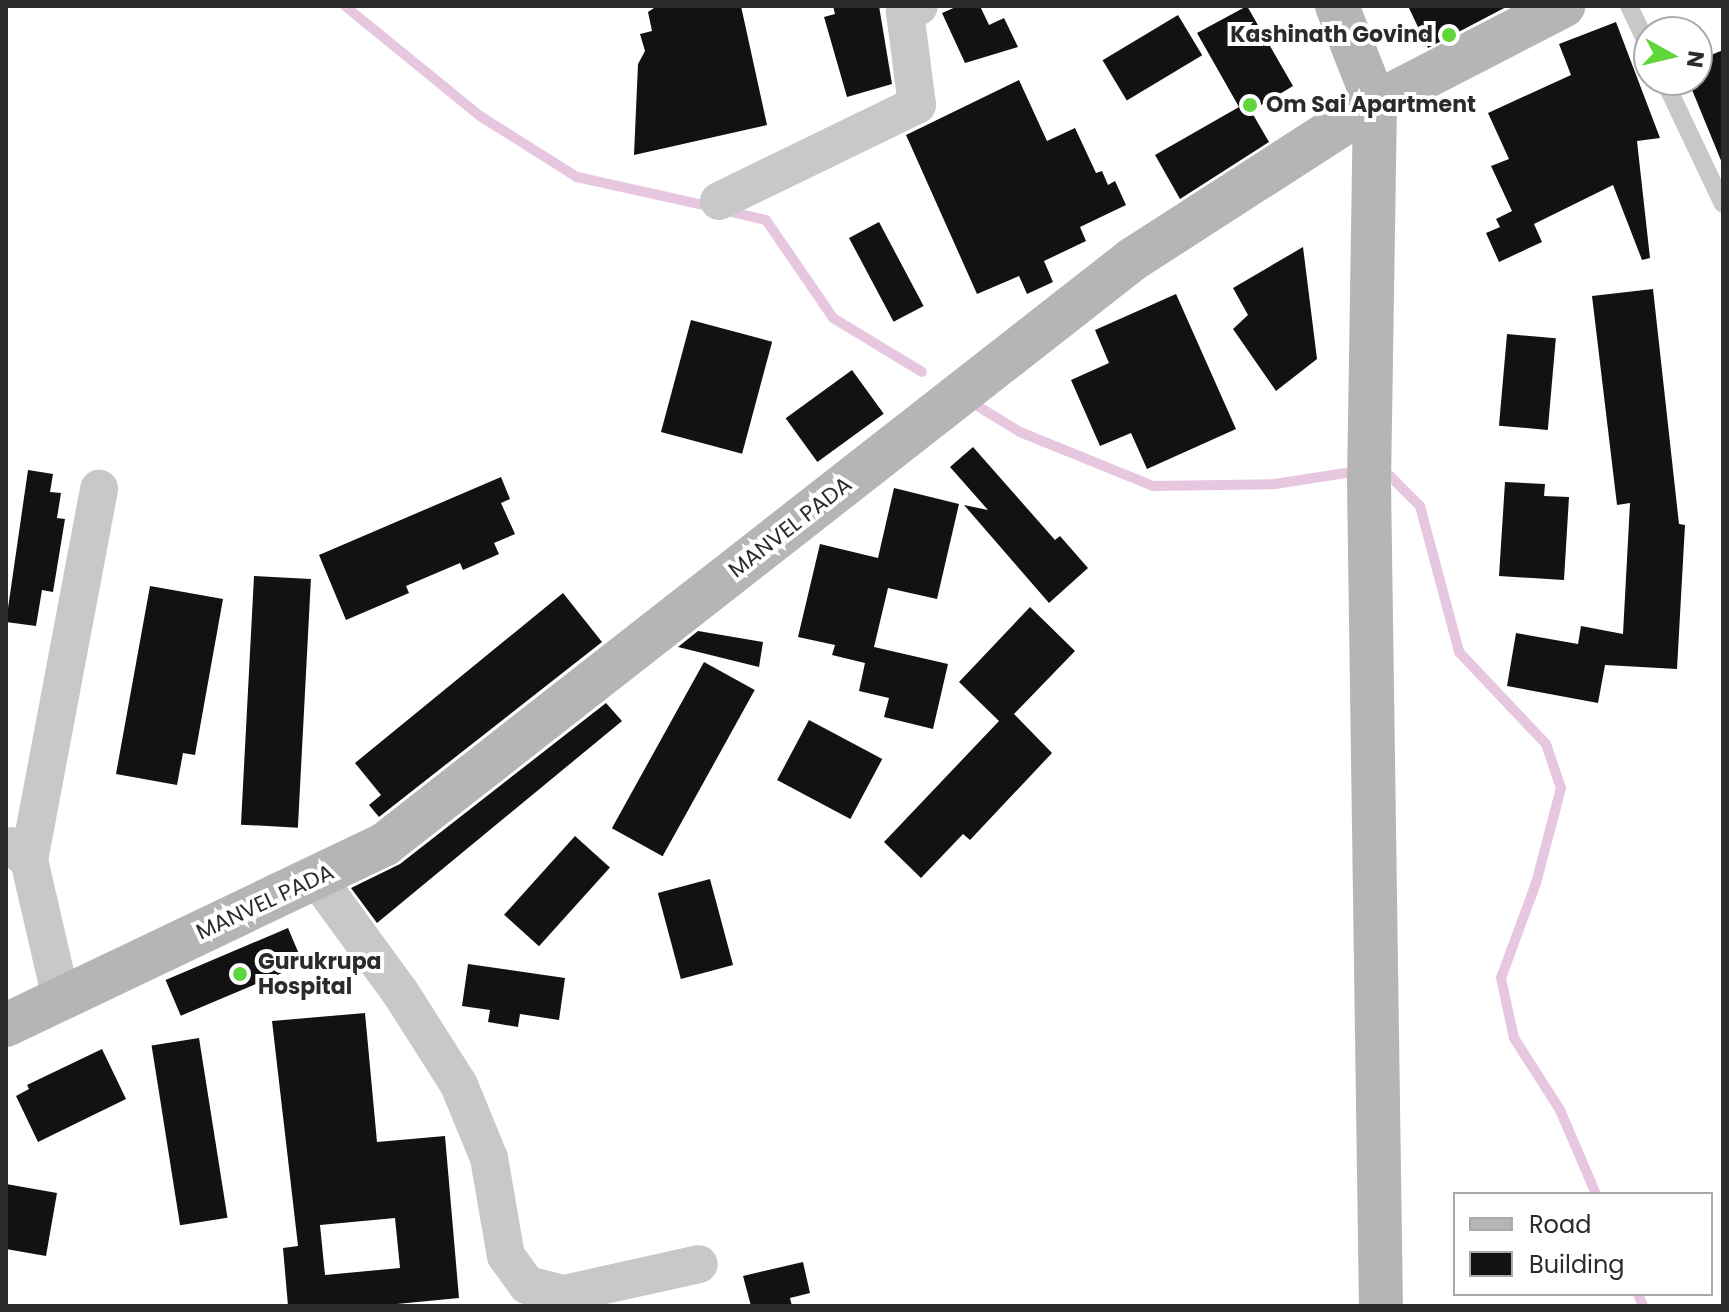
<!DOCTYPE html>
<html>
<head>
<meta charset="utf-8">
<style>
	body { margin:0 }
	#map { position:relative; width:1729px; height:1312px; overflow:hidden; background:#fff; font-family:Poppins,sans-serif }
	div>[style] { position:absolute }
	.stream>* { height:10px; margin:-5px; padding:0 5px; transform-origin:5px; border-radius:5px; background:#e7c7e0 }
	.building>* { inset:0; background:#121212; transform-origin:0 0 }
	.lane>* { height:18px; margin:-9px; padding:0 9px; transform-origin:9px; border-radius:9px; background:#c8c8c8 }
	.street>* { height:38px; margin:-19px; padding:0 19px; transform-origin:19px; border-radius:19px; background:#c8c8c8 }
	.secondary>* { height:44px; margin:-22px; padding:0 22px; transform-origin:22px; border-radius:22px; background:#b5b5b5 }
	.dots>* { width:22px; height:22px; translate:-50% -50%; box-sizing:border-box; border:4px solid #fff; border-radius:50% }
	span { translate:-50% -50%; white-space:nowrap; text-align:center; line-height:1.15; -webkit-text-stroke:8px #fff; paint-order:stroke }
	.poi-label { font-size:22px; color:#2b2b2b; font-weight:700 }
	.right { translate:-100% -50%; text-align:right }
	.left { translate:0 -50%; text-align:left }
	.street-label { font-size:22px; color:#2b2b2b }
	.frame { position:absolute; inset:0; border:8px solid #2b2b2b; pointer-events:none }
	.legend { position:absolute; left:1453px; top:1192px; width:260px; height:104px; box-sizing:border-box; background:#fff; border:2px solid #aaa; margin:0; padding:10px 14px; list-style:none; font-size:24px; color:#2b2b2b }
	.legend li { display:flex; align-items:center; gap:16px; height:40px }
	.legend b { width:40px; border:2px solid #aaa }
	.north { position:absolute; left:1633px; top:16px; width:80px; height:80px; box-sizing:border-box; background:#fff; border:2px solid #aaa; border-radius:50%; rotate:98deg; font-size:22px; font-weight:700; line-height:32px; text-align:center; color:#2b2b2b }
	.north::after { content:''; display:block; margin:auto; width:28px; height:36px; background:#5fd63a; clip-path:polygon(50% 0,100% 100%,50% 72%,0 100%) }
</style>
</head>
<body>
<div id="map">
	<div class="stream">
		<div style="left:345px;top:6px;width:174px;rotate:39.2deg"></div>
		<div style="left:480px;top:116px;width:115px;rotate:32.2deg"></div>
		<div style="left:577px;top:177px;width:138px;rotate:12.5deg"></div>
		<div style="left:727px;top:211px;width:40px;rotate:13deg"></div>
		<div style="left:766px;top:220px;width:119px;rotate:55.6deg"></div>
		<div style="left:833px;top:318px;width:104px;rotate:31.2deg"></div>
		<div style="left:979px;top:407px;width:48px;rotate:31.4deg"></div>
		<div style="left:1020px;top:432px;width:144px;rotate:22.1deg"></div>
		<div style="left:1153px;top:486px;width:122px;rotate:-0.9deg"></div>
		<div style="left:1275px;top:484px;width:84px;rotate:-8.9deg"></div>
		<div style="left:1382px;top:468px;width:54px;rotate:45deg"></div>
		<div style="left:1420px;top:506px;width:151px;rotate:75deg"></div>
		<div style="left:1459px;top:652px;width:127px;rotate:46.6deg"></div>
		<div style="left:1546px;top:744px;width:46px;rotate:71.2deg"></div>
		<div style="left:1561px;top:788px;width:98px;rotate:104.7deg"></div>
		<div style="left:1536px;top:883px;width:101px;rotate:110.2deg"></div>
		<div style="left:1501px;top:978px;width:61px;rotate:77.8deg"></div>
		<div style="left:1514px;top:1038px;width:85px;rotate:57.4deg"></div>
		<div style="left:1560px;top:1110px;width:91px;rotate:66.8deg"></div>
		<div style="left:1638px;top:1294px;width:13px;rotate:67deg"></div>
	</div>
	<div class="building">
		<div style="clip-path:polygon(657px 6px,741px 6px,767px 125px,634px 155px,638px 64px,645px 51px,640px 34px,652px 31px,648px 12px)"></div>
		<div style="clip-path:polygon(833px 6px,879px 6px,892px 84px,847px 97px,824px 17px,835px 14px)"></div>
		<div style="clip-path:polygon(958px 6px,980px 6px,989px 25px,1004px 18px,1018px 47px,965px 63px,942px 13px)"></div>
		<div style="clip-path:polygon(1247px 6px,1293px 86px,1251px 111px,1269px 142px,1180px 199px,1155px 155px,1239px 107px,1197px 33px)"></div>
		<div style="clip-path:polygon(1408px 6px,1508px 6px,1428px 48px)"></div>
		<div style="left:1178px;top:15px;width:47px;height:88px;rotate:59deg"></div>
		<div style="clip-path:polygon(1616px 22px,1660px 138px,1637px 141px,1650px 258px,1642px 260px,1613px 185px,1534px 224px,1542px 242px,1499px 262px,1486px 233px,1500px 227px,1496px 219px,1512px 211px,1491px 166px,1509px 159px,1488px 113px,1571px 75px,1559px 44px)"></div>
		<div style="clip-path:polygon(1723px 50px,1723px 163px,1722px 163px,1688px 80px,1697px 80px,1697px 61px)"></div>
		<div style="clip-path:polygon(1019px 80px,1047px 141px,1075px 128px,1096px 173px,1102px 171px,1108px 185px,1115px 181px,1126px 205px,1080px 227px,1086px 241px,1044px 261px,1053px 282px,1027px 294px,1019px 276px,977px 294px,906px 135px)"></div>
		<div style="left:879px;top:222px;width:95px;height:34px;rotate:62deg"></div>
		<div style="clip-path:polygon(1303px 247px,1317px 359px,1276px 391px,1233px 329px,1248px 315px,1233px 288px)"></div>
		<div style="clip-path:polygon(1653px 289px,1679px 524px,1685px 525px,1677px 669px,1605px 665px,1598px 703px,1507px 686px,1516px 633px,1578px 644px,1581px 626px,1623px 634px,1630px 503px,1617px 505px,1592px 296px)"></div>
		<div style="clip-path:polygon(1176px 294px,1236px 429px,1147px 469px,1131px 433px,1100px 446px,1071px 380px,1109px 363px,1095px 330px)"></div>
		<div style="left:691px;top:320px;width:84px;height:116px;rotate:15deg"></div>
		<div style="left:1507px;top:334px;width:49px;height:92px;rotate:5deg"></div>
		<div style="left:852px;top:370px;width:54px;height:82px;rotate:54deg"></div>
		<div style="clip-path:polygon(973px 447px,1055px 540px,1060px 536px,1088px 568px,1049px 603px,964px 505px,988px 510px,950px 467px)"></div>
		<div style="clip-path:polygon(28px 470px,53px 474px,50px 492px,61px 493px,57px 518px,65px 519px,53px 592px,42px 590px,36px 626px,6px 622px)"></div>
		<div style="clip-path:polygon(501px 477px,510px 499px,501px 503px,515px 534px,494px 543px,499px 554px,463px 570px,460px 563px,406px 586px,409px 593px,346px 620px,319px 555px)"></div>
		<div style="clip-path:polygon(1505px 482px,1545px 484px,1544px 496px,1569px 497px,1564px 580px,1499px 576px)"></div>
		<div style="clip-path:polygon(894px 488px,959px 504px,937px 599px,888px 588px,874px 647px,948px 664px,933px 729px,884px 717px,889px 698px,859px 691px,865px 663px,832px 655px,835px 645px,798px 637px,820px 544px,878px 558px)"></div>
		<div style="left:254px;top:576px;width:57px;height:249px;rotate:3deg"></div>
		<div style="clip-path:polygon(150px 586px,223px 599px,195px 755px,183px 753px,177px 785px,116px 774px)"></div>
		<div style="clip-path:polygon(563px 593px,602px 642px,379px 817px,369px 805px,381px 795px,355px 763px)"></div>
		<div style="clip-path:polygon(1030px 607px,1075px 651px,1014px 714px,1052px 753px,970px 840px,963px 834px,921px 878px,884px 842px,999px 721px,959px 682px)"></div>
		<div style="clip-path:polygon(698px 631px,763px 642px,759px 667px,678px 647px)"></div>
		<div style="left:704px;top:662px;width:58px;height:190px;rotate:29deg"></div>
		<div style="clip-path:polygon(606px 703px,622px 721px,377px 923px,351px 888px,400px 864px)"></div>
		<div style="left:809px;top:720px;width:83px;height:68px;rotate:28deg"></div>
		<div style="left:575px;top:836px;width:47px;height:106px;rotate:42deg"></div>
		<div style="left:710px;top:879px;width:89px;height:54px;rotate:75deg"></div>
		<div style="left:288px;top:928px;width:39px;height:133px;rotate:67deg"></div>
		<div style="clip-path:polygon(468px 964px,565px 978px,559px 1020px,520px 1014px,518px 1027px,488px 1022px,490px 1010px,462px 1006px)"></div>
		<div style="clip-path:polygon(evenodd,365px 1013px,377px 1142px,445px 1136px,459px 1298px,376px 1306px,288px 1306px,283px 1248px,298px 1246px,272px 1021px,365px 1013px,395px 1218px,400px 1268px,325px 1275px,320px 1225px,395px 1218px)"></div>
		<div style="left:199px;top:1038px;width:182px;height:48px;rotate:81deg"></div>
		<div style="clip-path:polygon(102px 1049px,126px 1099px,38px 1142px,16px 1096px,29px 1089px,27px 1085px)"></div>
		<div style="clip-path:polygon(6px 1184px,57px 1193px,46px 1256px,6px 1249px)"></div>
		<div style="clip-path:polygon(803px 1262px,810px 1293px,790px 1298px,792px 1306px,751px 1306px,743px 1276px)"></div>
	</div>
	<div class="lane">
		<div style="left:1629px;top:6px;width:47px;rotate:64.5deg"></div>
		<div style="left:1664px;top:80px;width:137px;rotate:64.6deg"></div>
	</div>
	<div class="street">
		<div style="left:719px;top:201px;width:220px;rotate:-25.9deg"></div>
		<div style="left:917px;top:105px;width:94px;rotate:-97.4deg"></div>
		<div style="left:905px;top:12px;width:15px;rotate:-23deg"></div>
		<div style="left:11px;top:846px;width:23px;rotate:38deg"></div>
		<div style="left:29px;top:860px;width:143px;rotate:77deg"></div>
		<div style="left:29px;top:860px;width:378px;rotate:-79.3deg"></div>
		<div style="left:316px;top:877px;width:142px;rotate:53.9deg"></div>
		<div style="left:400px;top:992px;width:110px;rotate:57.6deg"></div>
		<div style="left:459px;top:1085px;width:79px;rotate:67.7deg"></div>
		<div style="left:489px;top:1158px;width:99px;rotate:80.2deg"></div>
		<div style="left:506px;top:1256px;width:36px;rotate:54deg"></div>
		<div style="left:527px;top:1285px;width:38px;rotate:14deg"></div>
		<div style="left:564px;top:1294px;width:138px;rotate:-12.5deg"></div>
	</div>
	<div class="secondary">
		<div style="left:1337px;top:6px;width:104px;rotate:68.6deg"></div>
		<div style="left:1375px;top:103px;width:379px;rotate:90.9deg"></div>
		<div style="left:1369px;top:482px;width:824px;rotate:89.17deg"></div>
		<div style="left:6px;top:1025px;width:420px;rotate:-25.5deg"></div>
		<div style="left:385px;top:844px;width:950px;rotate:-38.03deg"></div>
		<div style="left:1133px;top:259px;width:288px;rotate:-32.8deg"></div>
		<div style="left:1375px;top:103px;width:212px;rotate:-27.3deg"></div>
	</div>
	<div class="dots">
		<div style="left:1449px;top:35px;background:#5fd63a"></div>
		<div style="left:1250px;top:105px;background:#5fd63a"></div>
		<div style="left:240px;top:974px;background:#5fd63a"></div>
	</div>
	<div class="poi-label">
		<span class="right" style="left:1433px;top:35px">Kashinath Govind</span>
		<span class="left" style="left:1266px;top:105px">Om Sai Apartment</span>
		<span class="left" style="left:258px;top:974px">Gurukrupa<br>Hospital</span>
	</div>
	<div class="street-label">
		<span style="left:790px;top:527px;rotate:-38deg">MANVEL PADA</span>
		<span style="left:265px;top:902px;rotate:-25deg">MANVEL PADA</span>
	</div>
	<div class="frame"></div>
	<ul class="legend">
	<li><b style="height:10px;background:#b5b5b5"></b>Road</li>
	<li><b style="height:22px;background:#121212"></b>Building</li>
	</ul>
	<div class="north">N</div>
</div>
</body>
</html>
